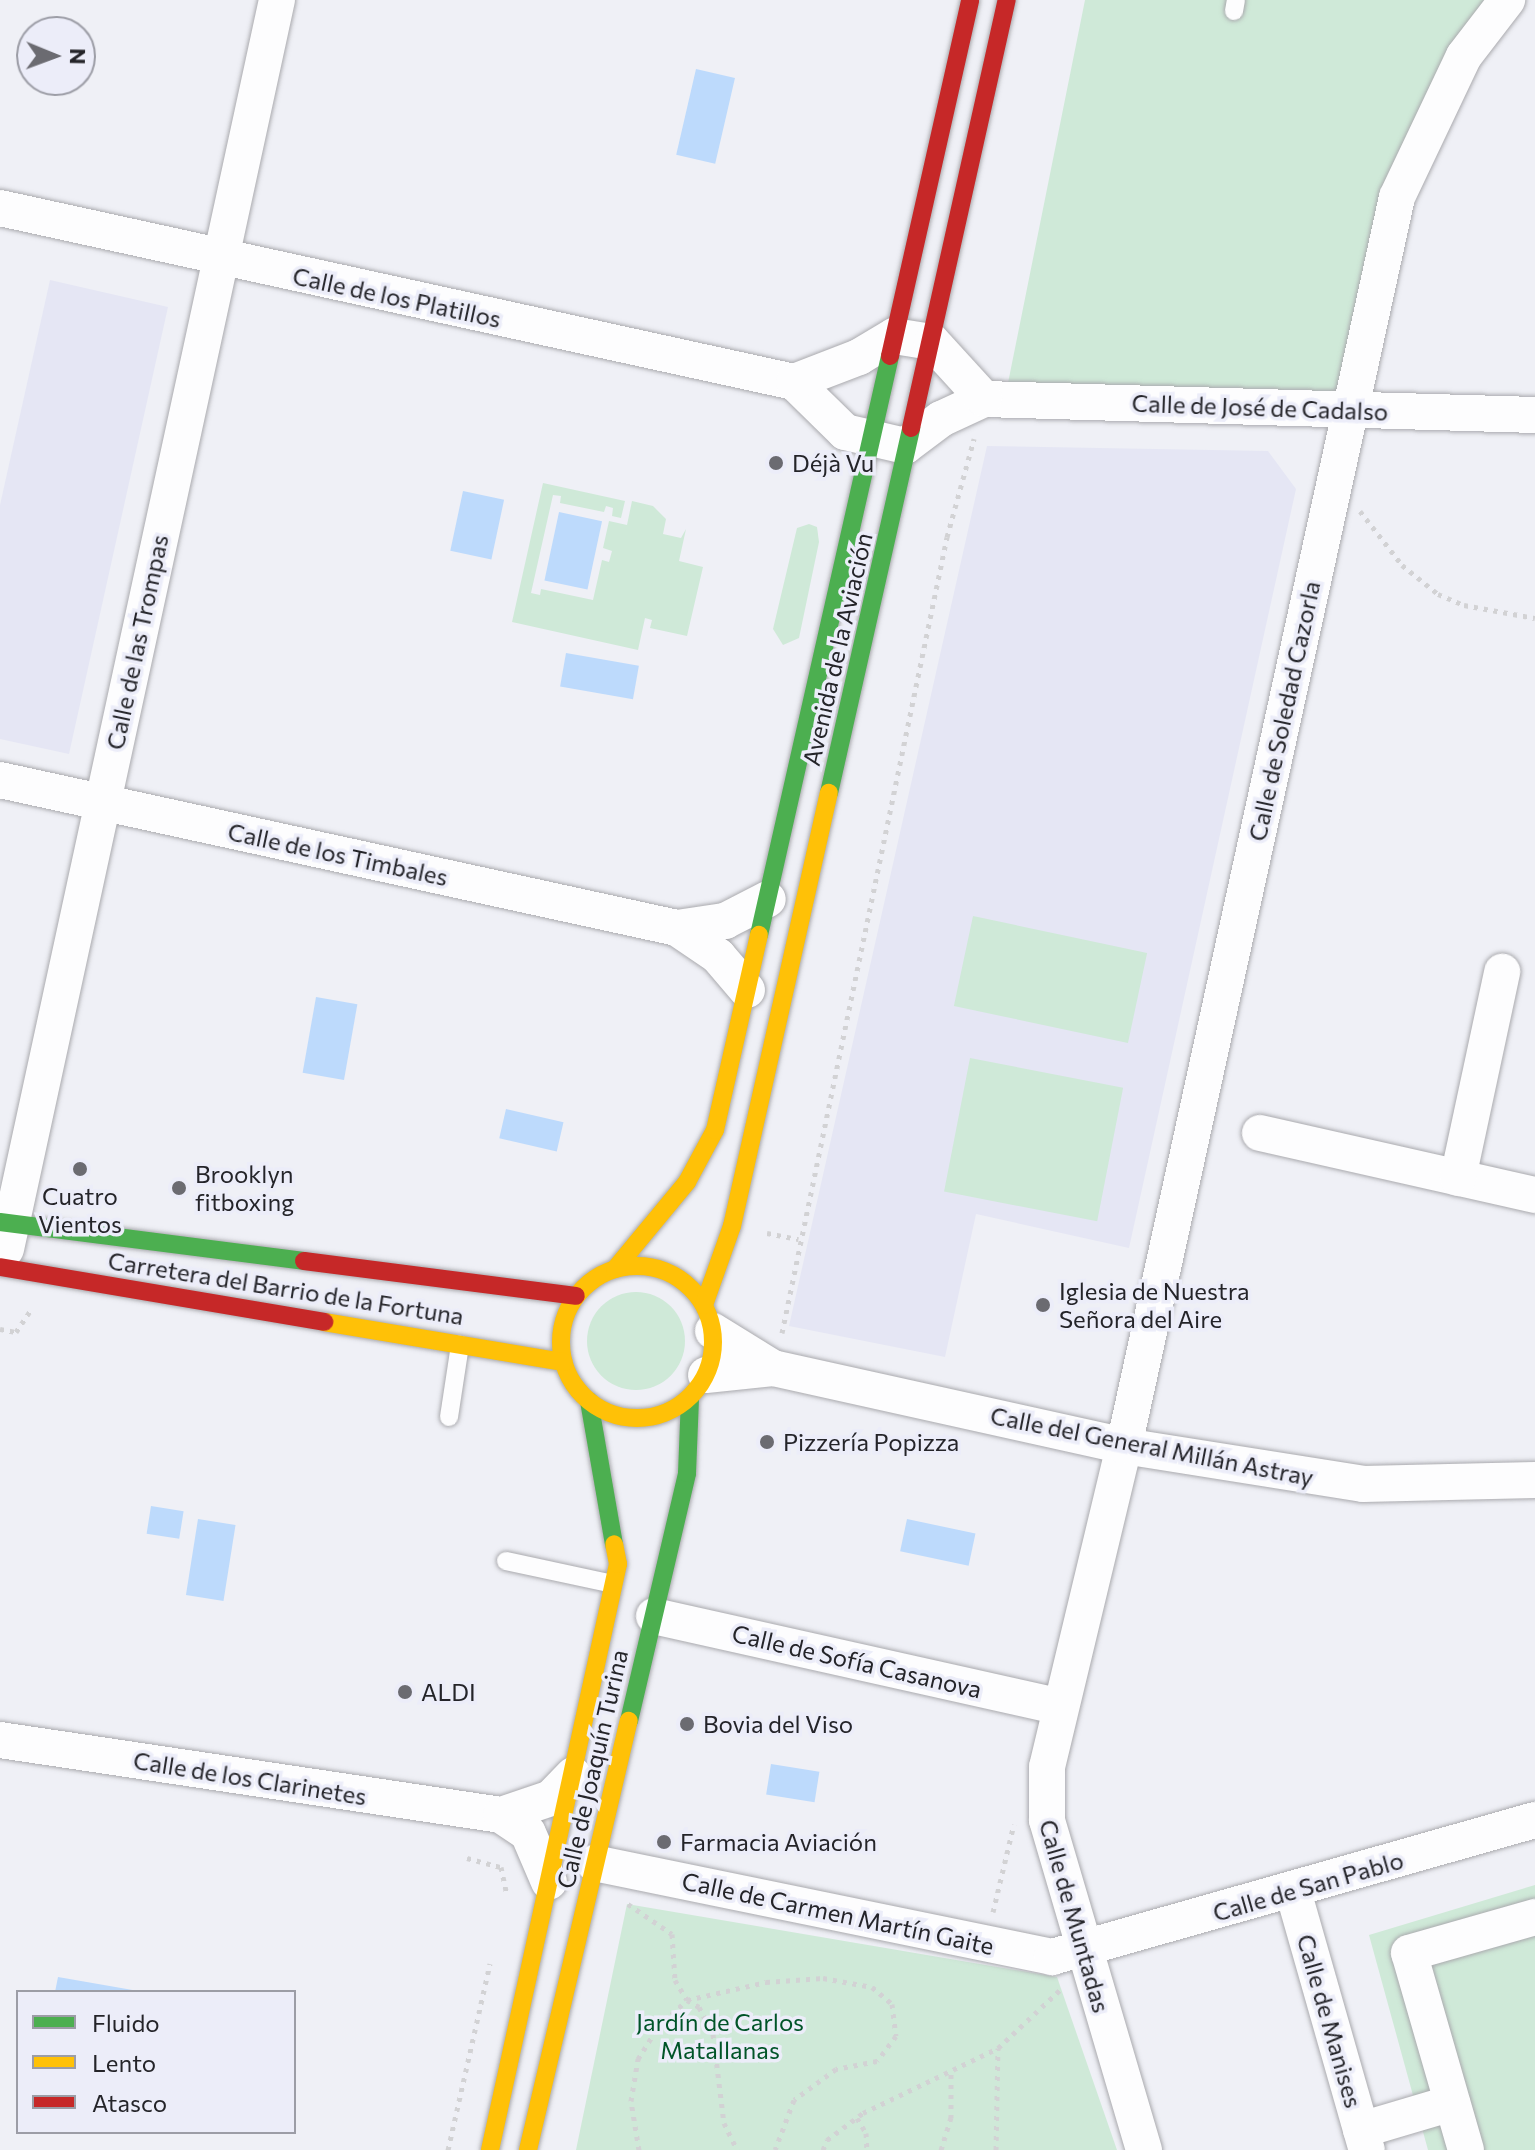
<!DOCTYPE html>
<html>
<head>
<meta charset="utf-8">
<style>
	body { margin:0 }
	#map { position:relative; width:1535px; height:2150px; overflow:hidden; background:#eff0f6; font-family:Commissioner,sans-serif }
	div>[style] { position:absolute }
	.built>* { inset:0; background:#e5e6f4 }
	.green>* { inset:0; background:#cfe9d8; transform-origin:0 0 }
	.round { border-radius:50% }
	.water>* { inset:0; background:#bddafc; transform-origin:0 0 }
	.path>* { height:5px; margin-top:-2.5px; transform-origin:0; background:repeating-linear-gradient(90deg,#d2d2d4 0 4px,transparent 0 10px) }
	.roads { filter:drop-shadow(0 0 2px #aaaaae) drop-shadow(0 0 2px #aaaaae) }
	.lane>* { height:18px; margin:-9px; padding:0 9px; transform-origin:9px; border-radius:9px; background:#fdfdfe }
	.street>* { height:36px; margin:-18px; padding:0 18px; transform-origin:18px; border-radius:18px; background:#fdfdfe }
	.fast>* { height:18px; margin:-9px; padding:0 9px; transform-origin:9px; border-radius:9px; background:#4caf50 }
	.slow>* { height:18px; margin:-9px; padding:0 9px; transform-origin:9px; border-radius:9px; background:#ffc107 }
	.slow>.ring { margin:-9px; padding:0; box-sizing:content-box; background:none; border:18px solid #ffc107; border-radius:50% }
	.jam>* { height:18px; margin:-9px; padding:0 9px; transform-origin:9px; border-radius:9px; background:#c62828 }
	.dots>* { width:22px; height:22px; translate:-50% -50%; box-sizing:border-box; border:4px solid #ecedf9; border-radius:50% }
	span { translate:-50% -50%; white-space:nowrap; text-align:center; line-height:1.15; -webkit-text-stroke:7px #ecedf9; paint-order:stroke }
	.street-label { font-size:24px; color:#242429 }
	.poi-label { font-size:24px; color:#242429 }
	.left { translate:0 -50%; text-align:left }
	.park-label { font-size:24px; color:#005428 }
	.legend { position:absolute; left:16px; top:1990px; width:280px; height:144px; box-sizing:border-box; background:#ecedf9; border:2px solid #9c9da6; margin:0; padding:10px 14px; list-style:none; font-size:24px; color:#242429 }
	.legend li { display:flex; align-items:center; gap:16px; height:40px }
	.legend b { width:40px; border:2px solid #9c9da6 }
	.north { position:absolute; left:16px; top:16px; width:80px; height:80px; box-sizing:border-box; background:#ecedf9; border:2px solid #9c9da6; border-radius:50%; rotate:91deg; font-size:22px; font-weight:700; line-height:32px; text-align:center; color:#242429 }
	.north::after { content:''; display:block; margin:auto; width:28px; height:36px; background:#6b6b71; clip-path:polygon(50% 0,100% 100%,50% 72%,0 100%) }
</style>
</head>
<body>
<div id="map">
	<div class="built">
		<div style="clip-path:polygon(50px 280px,168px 307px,69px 754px,0 739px,0 505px)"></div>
		<div style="clip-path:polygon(987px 446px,1268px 451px,1296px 489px,1129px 1248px,976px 1214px,945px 1357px,789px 1326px)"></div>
	</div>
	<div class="green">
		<div style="clip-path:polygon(1085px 0,1494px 0,1455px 51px,1349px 409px,1007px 388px)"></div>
		<div style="clip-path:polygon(543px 483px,625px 501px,621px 518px,612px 516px,613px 508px,606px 506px,604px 512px,560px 503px,561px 496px,553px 495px,531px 593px,540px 595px,541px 589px,593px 600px,602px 560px,609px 562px,612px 551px,603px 548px,609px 521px,627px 525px,632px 501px,653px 506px,666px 519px,663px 534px,681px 538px,686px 529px,679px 561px,703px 567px,687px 636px,650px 628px,652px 620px,645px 618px,638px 650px,512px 622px)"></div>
		<div style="clip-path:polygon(809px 524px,817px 527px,819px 542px,799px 638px,783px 645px,773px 629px,797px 528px)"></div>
		<div style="left:973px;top:916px;width:178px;height:92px;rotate:12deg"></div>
		<div style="left:970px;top:1058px;width:156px;height:136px;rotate:11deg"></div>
		<div class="round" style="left:587px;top:1292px;width:98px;height:98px"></div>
		<div style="clip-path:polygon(1535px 1885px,1535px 2150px,1428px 2150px,1369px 1935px)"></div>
		<div style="clip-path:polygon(627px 1904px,1057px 1977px,1117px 2150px,576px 2150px)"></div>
	</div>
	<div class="water">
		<div style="left:696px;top:69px;width:40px;height:88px;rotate:13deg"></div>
		<div style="left:463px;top:491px;width:42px;height:61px;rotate:12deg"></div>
		<div style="left:559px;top:512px;width:44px;height:70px;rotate:12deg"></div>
		<div style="left:566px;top:653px;width:74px;height:34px;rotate:10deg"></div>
		<div style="left:316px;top:997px;width:42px;height:77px;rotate:10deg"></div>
		<div style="left:506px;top:1109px;width:59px;height:30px;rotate:13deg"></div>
		<div style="left:151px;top:1506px;width:33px;height:28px;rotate:9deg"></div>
		<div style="left:198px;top:1519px;width:38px;height:77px;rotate:9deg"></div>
		<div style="left:907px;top:1519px;width:70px;height:33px;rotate:12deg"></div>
		<div style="left:771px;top:1764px;width:49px;height:31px;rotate:9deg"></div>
		<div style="clip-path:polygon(58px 1977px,144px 1992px,55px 1992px)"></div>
	</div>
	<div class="path">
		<div style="left:1360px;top:511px;width:68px;rotate:52.1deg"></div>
		<div style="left:1402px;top:565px;width:46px;rotate:38.9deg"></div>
		<div style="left:1438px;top:594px;width:28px;rotate:23deg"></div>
		<div style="left:1464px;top:605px;width:72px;rotate:10.4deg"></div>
		<div style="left:767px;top:1233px;width:32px;rotate:11deg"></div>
		<div style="left:0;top:1329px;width:16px;rotate:11deg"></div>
		<div style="left:16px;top:1332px;width:29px;rotate:-56deg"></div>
		<div style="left:782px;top:1333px;width:813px;rotate:-78.29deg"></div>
		<div style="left:947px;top:537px;width:102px;rotate:-74.6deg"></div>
		<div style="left:467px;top:1858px;width:35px;rotate:15deg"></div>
		<div style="left:501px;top:1867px;width:25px;rotate:78deg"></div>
		<div style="left:628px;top:1904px;width:53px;rotate:34.3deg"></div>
		<div style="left:672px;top:1934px;width:46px;rotate:86.3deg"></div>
		<div style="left:675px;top:1980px;width:23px;rotate:59deg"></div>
		<div style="left:687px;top:2000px;width:14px;rotate:30deg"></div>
		<div style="left:699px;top:2007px;width:30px;rotate:63deg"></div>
		<div style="left:713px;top:2034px;width:90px;rotate:83deg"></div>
		<div style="left:724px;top:2123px;width:30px;rotate:64deg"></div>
		<div style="left:993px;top:1912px;width:90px;rotate:-76.6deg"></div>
		<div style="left:857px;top:2118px;width:17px;rotate:59deg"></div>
		<div style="left:866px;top:2133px;width:17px;rotate:87deg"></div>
		<div style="left:448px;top:2150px;width:191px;rotate:-77.3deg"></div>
		<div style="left:639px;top:2150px;width:50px;rotate:-99.3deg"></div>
		<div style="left:631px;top:2101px;width:43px;rotate:-80.5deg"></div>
		<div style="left:638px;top:2059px;width:36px;rotate:-58deg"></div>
		<div style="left:657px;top:2028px;width:41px;rotate:-43deg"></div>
		<div style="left:687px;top:2000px;width:81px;rotate:-12.8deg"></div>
		<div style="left:766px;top:1982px;width:57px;rotate:-4deg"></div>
		<div style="left:823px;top:1978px;width:50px;rotate:10.4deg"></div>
		<div style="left:872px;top:1987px;width:26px;rotate:40deg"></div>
		<div style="left:892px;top:2004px;width:32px;rotate:83deg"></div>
		<div style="left:896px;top:2036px;width:31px;rotate:127deg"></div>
		<div style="left:877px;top:2061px;width:42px;rotate:169deg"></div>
		<div style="left:836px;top:2069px;width:52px;rotate:143.6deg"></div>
		<div style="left:794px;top:2100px;width:53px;rotate:110.8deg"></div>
		<div style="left:823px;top:2150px;width:11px;rotate:-68deg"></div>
		<div style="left:827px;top:2140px;width:45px;rotate:-36.9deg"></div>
		<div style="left:863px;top:2113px;width:150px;rotate:-25.7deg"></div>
		<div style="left:941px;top:2150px;width:34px;rotate:-73deg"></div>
		<div style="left:951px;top:2118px;width:44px;rotate:-90deg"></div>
		<div style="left:996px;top:2150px;width:102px;rotate:-88.9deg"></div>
		<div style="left:998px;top:2048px;width:85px;rotate:-43.1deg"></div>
	</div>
	<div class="roads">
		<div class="lane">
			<div style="left:1234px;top:11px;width:11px;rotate:-80deg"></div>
			<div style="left:449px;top:1417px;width:73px;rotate:-81.3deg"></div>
			<div style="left:506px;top:1561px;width:109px;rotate:12.1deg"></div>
		</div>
		<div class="street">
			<div style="left:0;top:208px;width:813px;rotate:12.36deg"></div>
			<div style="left:794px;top:382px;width:71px;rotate:44.4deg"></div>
			<div style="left:845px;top:432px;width:62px;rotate:13.1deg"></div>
			<div style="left:905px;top:446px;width:45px;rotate:-36.9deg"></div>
			<div style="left:941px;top:419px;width:47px;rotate:-24.9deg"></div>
			<div style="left:984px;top:399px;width:551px;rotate:1.66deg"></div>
			<div style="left:794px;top:382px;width:70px;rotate:-21deg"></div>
			<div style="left:859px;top:357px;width:41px;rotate:-31deg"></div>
			<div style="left:894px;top:336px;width:38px;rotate:9deg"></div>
			<div style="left:932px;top:342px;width:77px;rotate:47.6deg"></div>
			<div style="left:0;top:780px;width:693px;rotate:12.33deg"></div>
			<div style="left:747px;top:990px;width:45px;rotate:-130.5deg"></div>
			<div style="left:718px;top:956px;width:50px;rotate:-145.7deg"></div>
			<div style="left:677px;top:928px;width:49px;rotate:-8.3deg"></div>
			<div style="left:725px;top:921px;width:48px;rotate:-27.1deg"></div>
			<div style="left:1260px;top:1133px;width:282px;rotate:12.7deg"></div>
			<div style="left:1458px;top:1178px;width:211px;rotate:-77.9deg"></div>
			<div style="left:6px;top:1249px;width:1278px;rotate:-77.76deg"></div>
			<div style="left:713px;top:1331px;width:70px;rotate:31.7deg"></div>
			<div style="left:773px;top:1368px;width:360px;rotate:12.5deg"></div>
			<div style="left:1124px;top:1446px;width:242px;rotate:9deg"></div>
			<div style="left:1363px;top:1484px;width:172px;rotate:-1.3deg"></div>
			<div style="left:706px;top:1375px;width:67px;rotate:-6deg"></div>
			<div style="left:654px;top:1616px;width:416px;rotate:12.6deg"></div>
			<div style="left:0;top:1740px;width:507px;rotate:8.51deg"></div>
			<div style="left:501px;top:1815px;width:32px;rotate:34deg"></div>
			<div style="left:528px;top:1833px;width:53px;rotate:66.8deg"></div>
			<div style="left:501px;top:1815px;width:53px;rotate:-18.8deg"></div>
			<div style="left:551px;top:1798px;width:32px;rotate:-46deg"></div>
			<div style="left:594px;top:1863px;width:468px;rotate:11.6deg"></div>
			<div style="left:1052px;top:1957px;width:502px;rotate:-15.84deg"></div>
			<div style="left:1293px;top:1891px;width:269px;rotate:74.1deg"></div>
			<div style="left:1361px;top:2130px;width:95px;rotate:-16.5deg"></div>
			<div style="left:1144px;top:2150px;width:344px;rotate:-106.4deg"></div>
			<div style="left:1047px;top:1820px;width:53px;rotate:-90deg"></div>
			<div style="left:1047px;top:1767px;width:330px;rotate:-76.5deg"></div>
			<div style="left:1124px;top:1446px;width:1278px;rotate:-77.67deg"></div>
			<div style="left:1397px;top:197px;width:156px;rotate:-64.6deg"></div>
			<div style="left:1464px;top:56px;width:71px;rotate:-52.5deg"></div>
			<div style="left:1466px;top:2150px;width:205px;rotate:-106.1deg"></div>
			<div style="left:1409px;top:1953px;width:131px;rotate:-15.9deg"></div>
		</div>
		<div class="fast">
			<div style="left:829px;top:793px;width:374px;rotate:-77.3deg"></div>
			<div style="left:759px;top:935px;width:594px;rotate:-77.25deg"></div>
			<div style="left:0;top:1222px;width:306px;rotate:7.3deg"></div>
			<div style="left:589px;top:1401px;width:145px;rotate:80.1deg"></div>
			<div style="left:629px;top:1721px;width:255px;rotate:-76.8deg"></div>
			<div style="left:687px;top:1473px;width:75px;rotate:-87.7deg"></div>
		</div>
		<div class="slow">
			<div class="ring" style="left:561px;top:1266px;width:134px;height:134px"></div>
			<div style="left:615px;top:1269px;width:113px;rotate:-50.4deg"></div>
			<div style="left:687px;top:1182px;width:59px;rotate:-61.7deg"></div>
			<div style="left:715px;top:1130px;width:200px;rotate:-77.3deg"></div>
			<div style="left:704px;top:1305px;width:84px;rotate:-70.5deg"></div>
			<div style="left:732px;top:1226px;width:444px;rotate:-77.4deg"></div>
			<div style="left:324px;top:1322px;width:243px;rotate:9.5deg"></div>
			<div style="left:490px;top:2150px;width:600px;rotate:-77.68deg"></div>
			<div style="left:618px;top:1564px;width:20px;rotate:-101deg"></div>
			<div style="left:528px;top:2150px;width:441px;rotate:-76.8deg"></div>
		</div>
		<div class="jam">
			<div style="left:890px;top:356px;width:365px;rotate:-77.3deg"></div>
			<div style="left:911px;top:428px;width:439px;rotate:-77.4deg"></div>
			<div style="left:304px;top:1261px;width:274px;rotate:7.3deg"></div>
			<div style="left:0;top:1267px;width:329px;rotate:9.6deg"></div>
		</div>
	</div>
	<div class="dots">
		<div style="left:776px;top:463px;background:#6b6b71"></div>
		<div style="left:80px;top:1169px;background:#6b6b71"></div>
		<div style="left:179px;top:1188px;background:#6b6b71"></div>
		<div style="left:1043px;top:1305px;background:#6b6b71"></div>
		<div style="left:767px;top:1442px;background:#6b6b71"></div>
		<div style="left:405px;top:1692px;background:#6b6b71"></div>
		<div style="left:687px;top:1724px;background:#6b6b71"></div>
		<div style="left:664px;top:1842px;background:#6b6b71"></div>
	</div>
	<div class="street-label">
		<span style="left:397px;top:297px;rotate:12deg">Calle de los Platillos</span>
		<span style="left:1260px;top:407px;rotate:2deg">Calle de José de Cadalso</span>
		<span style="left:137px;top:642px;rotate:-78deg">Calle de las Trompas</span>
		<span style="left:837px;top:649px;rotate:-77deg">Avenida de la Aviación</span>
		<span style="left:1284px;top:711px;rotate:-78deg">Calle de Soledad Cazorla</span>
		<span style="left:338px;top:854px;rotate:12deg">Calle de los Timbales</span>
		<span style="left:286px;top:1288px;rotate:9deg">Carretera del Barrio de la Fortuna</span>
		<span style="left:1152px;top:1446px;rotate:11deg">Calle del General Millán Astray</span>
		<span style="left:857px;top:1661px;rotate:13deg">Calle de Sofía Casanova</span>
		<span style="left:592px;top:1769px;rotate:-77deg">Calle de Joaquín Turina</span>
		<span style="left:250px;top:1778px;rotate:9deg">Calle de los Clarinetes</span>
		<span style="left:1308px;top:1886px;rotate:-16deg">Calle de San Pablo</span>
		<span style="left:838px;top:1913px;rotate:12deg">Calle de Carmen Martín Gaite</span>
		<span style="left:1075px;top:1916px;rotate:74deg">Calle de Muntadas</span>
		<span style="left:1330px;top:2021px;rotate:74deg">Calle de Manises</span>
	</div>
	<div class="poi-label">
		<span class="left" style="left:792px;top:463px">Déjà Vu</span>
		<span class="left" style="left:195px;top:1188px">Brooklyn<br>fitboxing</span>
		<span style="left:80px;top:1210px">Cuatro<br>Vientos</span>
		<span class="left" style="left:1059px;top:1305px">Iglesia de Nuestra<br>Señora del Aire</span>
		<span class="left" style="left:783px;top:1442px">Pizzería Popizza</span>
		<span class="left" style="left:421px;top:1692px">ALDI</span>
		<span class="left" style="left:703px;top:1724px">Bovia del Viso</span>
		<span class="left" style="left:680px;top:1842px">Farmacia Aviación</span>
	</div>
	<div class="park-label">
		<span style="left:720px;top:2036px">Jardín de Carlos<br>Matallanas</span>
	</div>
	<ul class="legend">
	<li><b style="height:10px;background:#4caf50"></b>Fluido</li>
	<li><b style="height:10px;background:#ffc107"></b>Lento</li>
	<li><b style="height:10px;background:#c62828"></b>Atasco</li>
	</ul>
	<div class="north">N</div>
</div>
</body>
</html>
